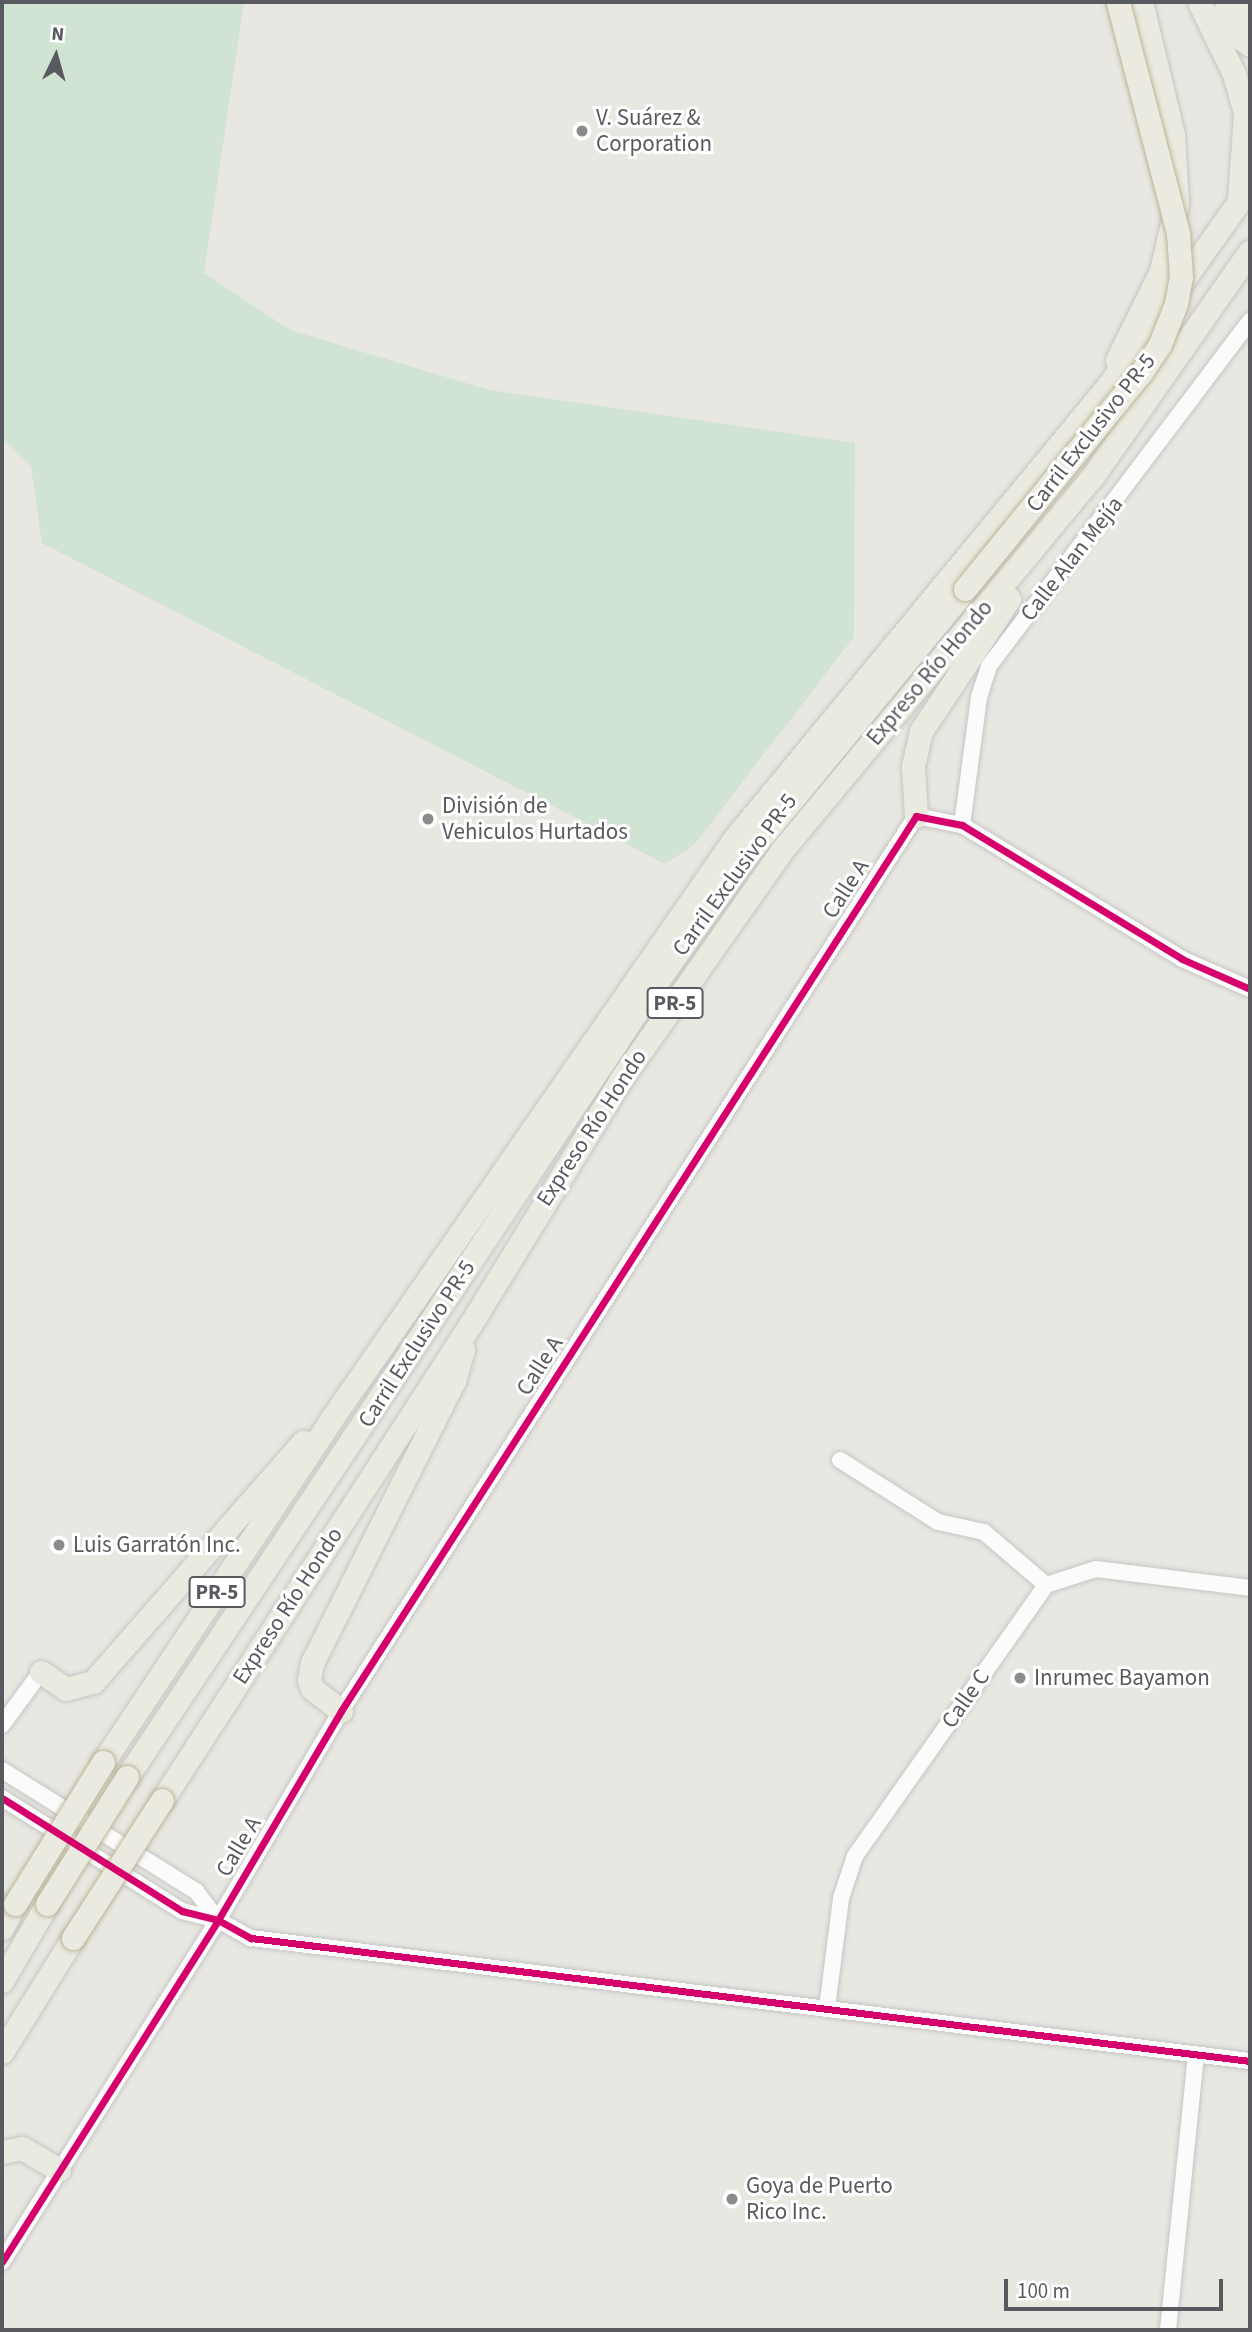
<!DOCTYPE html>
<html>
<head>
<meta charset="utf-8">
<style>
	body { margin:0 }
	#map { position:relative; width:1252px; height:2332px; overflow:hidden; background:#e8e7e2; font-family:"Source Sans 3",sans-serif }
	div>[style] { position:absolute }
	.green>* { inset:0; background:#d1e3d2 }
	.roads { filter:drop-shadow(0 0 2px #c5c5c4) drop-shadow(0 0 2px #c5c5c4) }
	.minor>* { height:16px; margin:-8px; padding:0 8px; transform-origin:8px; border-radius:8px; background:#fcfbfb }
	.highway>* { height:23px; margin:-11.5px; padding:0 11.5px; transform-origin:11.5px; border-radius:11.5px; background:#ebeae0 }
	.bridges { filter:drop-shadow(0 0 2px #bab495) drop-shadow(0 0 2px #bab495) }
	.highway-bridge>* { height:23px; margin:-11.5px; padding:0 11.5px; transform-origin:11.5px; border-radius:11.5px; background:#ebeae0 }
	.cycleway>* { height:7px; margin:-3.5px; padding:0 3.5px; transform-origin:3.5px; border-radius:3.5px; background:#d6006c }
	.dots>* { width:19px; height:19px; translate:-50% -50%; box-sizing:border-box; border:4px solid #fff; border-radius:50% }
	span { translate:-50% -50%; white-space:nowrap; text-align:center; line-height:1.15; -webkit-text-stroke:6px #fff; paint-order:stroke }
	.shield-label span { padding:2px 5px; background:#fff; border:2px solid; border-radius:5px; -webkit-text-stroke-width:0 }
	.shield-label { font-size:21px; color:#595a5f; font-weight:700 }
	.poi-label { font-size:23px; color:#595a5f }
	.left { translate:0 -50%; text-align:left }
	.street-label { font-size:23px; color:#595a5f }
	.frame { position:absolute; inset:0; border:4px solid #595a5f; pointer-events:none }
	.north { position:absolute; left:21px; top:21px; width:70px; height:70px; -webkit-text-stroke:5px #fff; paint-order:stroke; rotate:5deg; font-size:19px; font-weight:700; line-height:28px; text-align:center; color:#595a5f }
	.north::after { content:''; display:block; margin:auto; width:24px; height:32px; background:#595a5f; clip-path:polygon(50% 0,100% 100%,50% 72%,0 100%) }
	.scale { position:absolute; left:1004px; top:2279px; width:219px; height:32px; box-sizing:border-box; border:4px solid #595a5f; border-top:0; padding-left:9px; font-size:21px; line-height:24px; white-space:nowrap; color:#595a5f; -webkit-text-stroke:5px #fff; paint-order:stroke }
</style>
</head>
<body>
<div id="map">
	<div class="green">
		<div style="clip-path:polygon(2px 2px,244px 2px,204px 273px,290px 330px,489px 390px,855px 443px,854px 637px,694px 845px,665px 864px,42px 543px,31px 466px,2px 437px)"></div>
	</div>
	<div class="roads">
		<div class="minor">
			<div style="left:962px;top:825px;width:129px;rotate:-82.4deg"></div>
			<div style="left:979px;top:697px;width:33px;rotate:-72deg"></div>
			<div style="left:989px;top:666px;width:433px;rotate:-52.9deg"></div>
			<div style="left:840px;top:1460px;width:116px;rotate:32.3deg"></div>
			<div style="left:938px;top:1522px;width:47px;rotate:12.3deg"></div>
			<div style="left:984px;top:1532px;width:82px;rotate:40.5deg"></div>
			<div style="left:2px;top:1725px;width:66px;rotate:-53.7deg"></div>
			<div style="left:2px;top:1770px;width:229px;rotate:32deg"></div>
			<div style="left:196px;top:1891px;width:36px;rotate:53deg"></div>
			<div style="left:2px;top:1798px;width:213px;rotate:32.1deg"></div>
			<div style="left:182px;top:1911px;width:37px;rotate:14deg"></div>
			<div style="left:218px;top:1920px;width:38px;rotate:29deg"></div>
			<div style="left:251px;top:1938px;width:1007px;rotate:7.02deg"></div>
			<div style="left:827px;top:2008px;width:111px;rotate:-82.7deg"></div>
			<div style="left:841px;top:1898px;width:44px;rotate:-71.6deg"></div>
			<div style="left:855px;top:1856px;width:332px;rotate:-54.8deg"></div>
			<div style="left:1046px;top:1585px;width:52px;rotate:-17.7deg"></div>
			<div style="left:1096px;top:1569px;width:155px;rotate:7deg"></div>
			<div style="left:2px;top:2262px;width:404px;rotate:-57.7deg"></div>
			<div style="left:218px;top:1920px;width:243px;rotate:-59.5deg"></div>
			<div style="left:341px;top:1711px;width:1064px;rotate:-57.28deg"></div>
			<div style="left:916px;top:816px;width:47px;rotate:11.1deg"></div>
			<div style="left:962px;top:825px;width:258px;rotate:31.3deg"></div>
			<div style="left:1182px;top:959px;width:74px;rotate:23.8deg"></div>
			<div style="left:1168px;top:2330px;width:277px;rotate:-84.2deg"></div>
		</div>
		<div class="highway">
			<div style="left:1199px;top:2px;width:80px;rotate:64.1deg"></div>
			<div style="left:1234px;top:74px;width:41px;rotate:74.2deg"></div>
			<div style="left:1245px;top:113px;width:89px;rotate:93.9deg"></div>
			<div style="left:1226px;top:2px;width:29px;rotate:34deg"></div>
			<div style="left:1205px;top:13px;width:55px;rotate:35.4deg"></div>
			<div style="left:1117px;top:360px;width:99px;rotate:-63.7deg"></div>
			<div style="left:1161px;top:271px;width:70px;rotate:-76.8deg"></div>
			<div style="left:1177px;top:203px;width:68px;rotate:-93.4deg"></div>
			<div style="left:1173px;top:135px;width:137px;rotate:-103.5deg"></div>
			<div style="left:916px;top:816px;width:50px;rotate:-93.4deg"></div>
			<div style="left:913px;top:766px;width:36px;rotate:-77deg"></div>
			<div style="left:921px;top:731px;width:159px;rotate:-56.3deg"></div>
			<div style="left:41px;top:1672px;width:30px;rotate:34deg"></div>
			<div style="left:66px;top:1689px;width:28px;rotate:-15deg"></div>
			<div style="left:93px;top:1682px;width:319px;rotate:-48.8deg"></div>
			<div style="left:341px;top:1711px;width:37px;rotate:-142deg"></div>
			<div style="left:312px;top:1688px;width:9px;rotate:-111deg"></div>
			<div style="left:309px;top:1680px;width:17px;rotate:-80deg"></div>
			<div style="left:312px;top:1663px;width:316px;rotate:-63.3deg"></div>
			<div style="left:454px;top:1381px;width:33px;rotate:-74deg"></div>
			<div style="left:103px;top:1762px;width:410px;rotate:-56.3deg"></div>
			<div style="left:330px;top:1421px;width:710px;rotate:-55.21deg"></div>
			<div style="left:735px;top:838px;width:586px;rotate:-50.47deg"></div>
			<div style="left:1108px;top:386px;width:245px;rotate:-54.6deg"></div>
			<div style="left:127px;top:1777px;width:945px;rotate:-56.34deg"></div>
			<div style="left:651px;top:990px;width:163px;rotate:-54.7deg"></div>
			<div style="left:745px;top:857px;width:347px;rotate:-50.6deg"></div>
			<div style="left:162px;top:1800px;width:566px;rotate:-57.04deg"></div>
			<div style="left:470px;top:1325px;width:294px;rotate:-58.4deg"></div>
			<div style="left:624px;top:1075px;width:276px;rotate:-54.9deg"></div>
			<div style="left:783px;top:849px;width:485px;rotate:-50.3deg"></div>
			<div style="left:1093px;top:476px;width:274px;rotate:-55.1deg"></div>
			<div style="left:2px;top:1928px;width:27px;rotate:-62deg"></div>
			<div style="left:2px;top:1981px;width:89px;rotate:-59.7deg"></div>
			<div style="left:2px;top:2052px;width:134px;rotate:-58.1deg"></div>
			<div style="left:2px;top:2152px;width:20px;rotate:-11deg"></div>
			<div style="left:22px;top:2148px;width:43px;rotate:30.7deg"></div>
		</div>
	</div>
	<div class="bridges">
		<div class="highway-bridge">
			<div style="left:965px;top:589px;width:277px;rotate:-50.9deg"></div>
			<div style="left:1140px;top:374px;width:36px;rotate:-56deg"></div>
			<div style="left:1160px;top:344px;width:43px;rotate:-68.2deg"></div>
			<div style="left:1176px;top:304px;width:27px;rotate:-80deg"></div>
			<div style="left:1181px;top:277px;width:44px;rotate:-93.9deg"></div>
			<div style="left:1178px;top:233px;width:239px;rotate:-104.6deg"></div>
			<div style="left:15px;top:1904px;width:167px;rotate:-58.2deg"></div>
			<div style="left:47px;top:1904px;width:150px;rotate:-57.8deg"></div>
			<div style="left:73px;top:1938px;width:164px;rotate:-57.2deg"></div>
		</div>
	</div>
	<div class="cycleway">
		<div style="left:2px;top:1798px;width:213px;rotate:32.1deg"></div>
		<div style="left:182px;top:1911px;width:37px;rotate:14deg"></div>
		<div style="left:218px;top:1920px;width:38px;rotate:29deg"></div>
		<div style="left:251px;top:1938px;width:1007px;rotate:7.02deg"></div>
		<div style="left:2px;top:2262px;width:404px;rotate:-57.7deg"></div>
		<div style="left:218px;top:1920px;width:243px;rotate:-59.5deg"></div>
		<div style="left:341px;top:1711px;width:1064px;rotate:-57.28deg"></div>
		<div style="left:916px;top:816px;width:47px;rotate:11.1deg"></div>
		<div style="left:962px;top:825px;width:258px;rotate:31.3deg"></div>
		<div style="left:1182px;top:959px;width:74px;rotate:23.8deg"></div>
	</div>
	<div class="dots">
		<div style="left:582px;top:131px;background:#8b8b8d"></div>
		<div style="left:428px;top:819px;background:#8b8b8d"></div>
		<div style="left:59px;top:1545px;background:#8b8b8d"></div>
		<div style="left:1020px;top:1678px;background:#8b8b8d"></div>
		<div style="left:732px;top:2199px;background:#8b8b8d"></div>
	</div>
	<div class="shield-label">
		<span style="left:675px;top:1003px">PR-5</span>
		<span style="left:217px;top:1592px">PR-5</span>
	</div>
	<div class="poi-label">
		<span class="left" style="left:596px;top:131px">V. Suárez &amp;<br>Corporation</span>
		<span class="left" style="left:442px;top:819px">División de<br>Vehiculos Hurtados</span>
		<span class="left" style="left:73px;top:1545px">Luis Garratón Inc.</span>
		<span class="left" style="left:1034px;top:1678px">Inrumec Bayamon</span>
		<span class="left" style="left:746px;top:2199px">Goya de Puerto<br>Rico Inc.</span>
	</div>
	<div class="street-label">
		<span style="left:1091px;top:433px;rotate:-52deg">Carril Exclusivo PR-5</span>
		<span style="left:1072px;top:559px;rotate:-52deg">Calle Alan Mejía</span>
		<span style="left:930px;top:673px;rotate:-50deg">Expreso Río Hondo</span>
		<span style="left:735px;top:875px;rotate:-54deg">Carril Exclusivo PR-5</span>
		<span style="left:846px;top:889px;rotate:-57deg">Calle A</span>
		<span style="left:592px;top:1128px;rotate:-57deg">Expreso Río Hondo</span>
		<span style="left:417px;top:1344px;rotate:-57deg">Carril Exclusivo PR-5</span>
		<span style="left:540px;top:1366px;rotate:-57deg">Calle A</span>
		<span style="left:288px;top:1606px;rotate:-57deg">Expreso Río Hondo</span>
		<span style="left:966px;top:1699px;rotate:-55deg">Calle C</span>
		<span style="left:239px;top:1847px;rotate:-59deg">Calle A</span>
	</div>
	<div class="frame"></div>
	<div class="north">N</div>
	<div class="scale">100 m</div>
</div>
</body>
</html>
